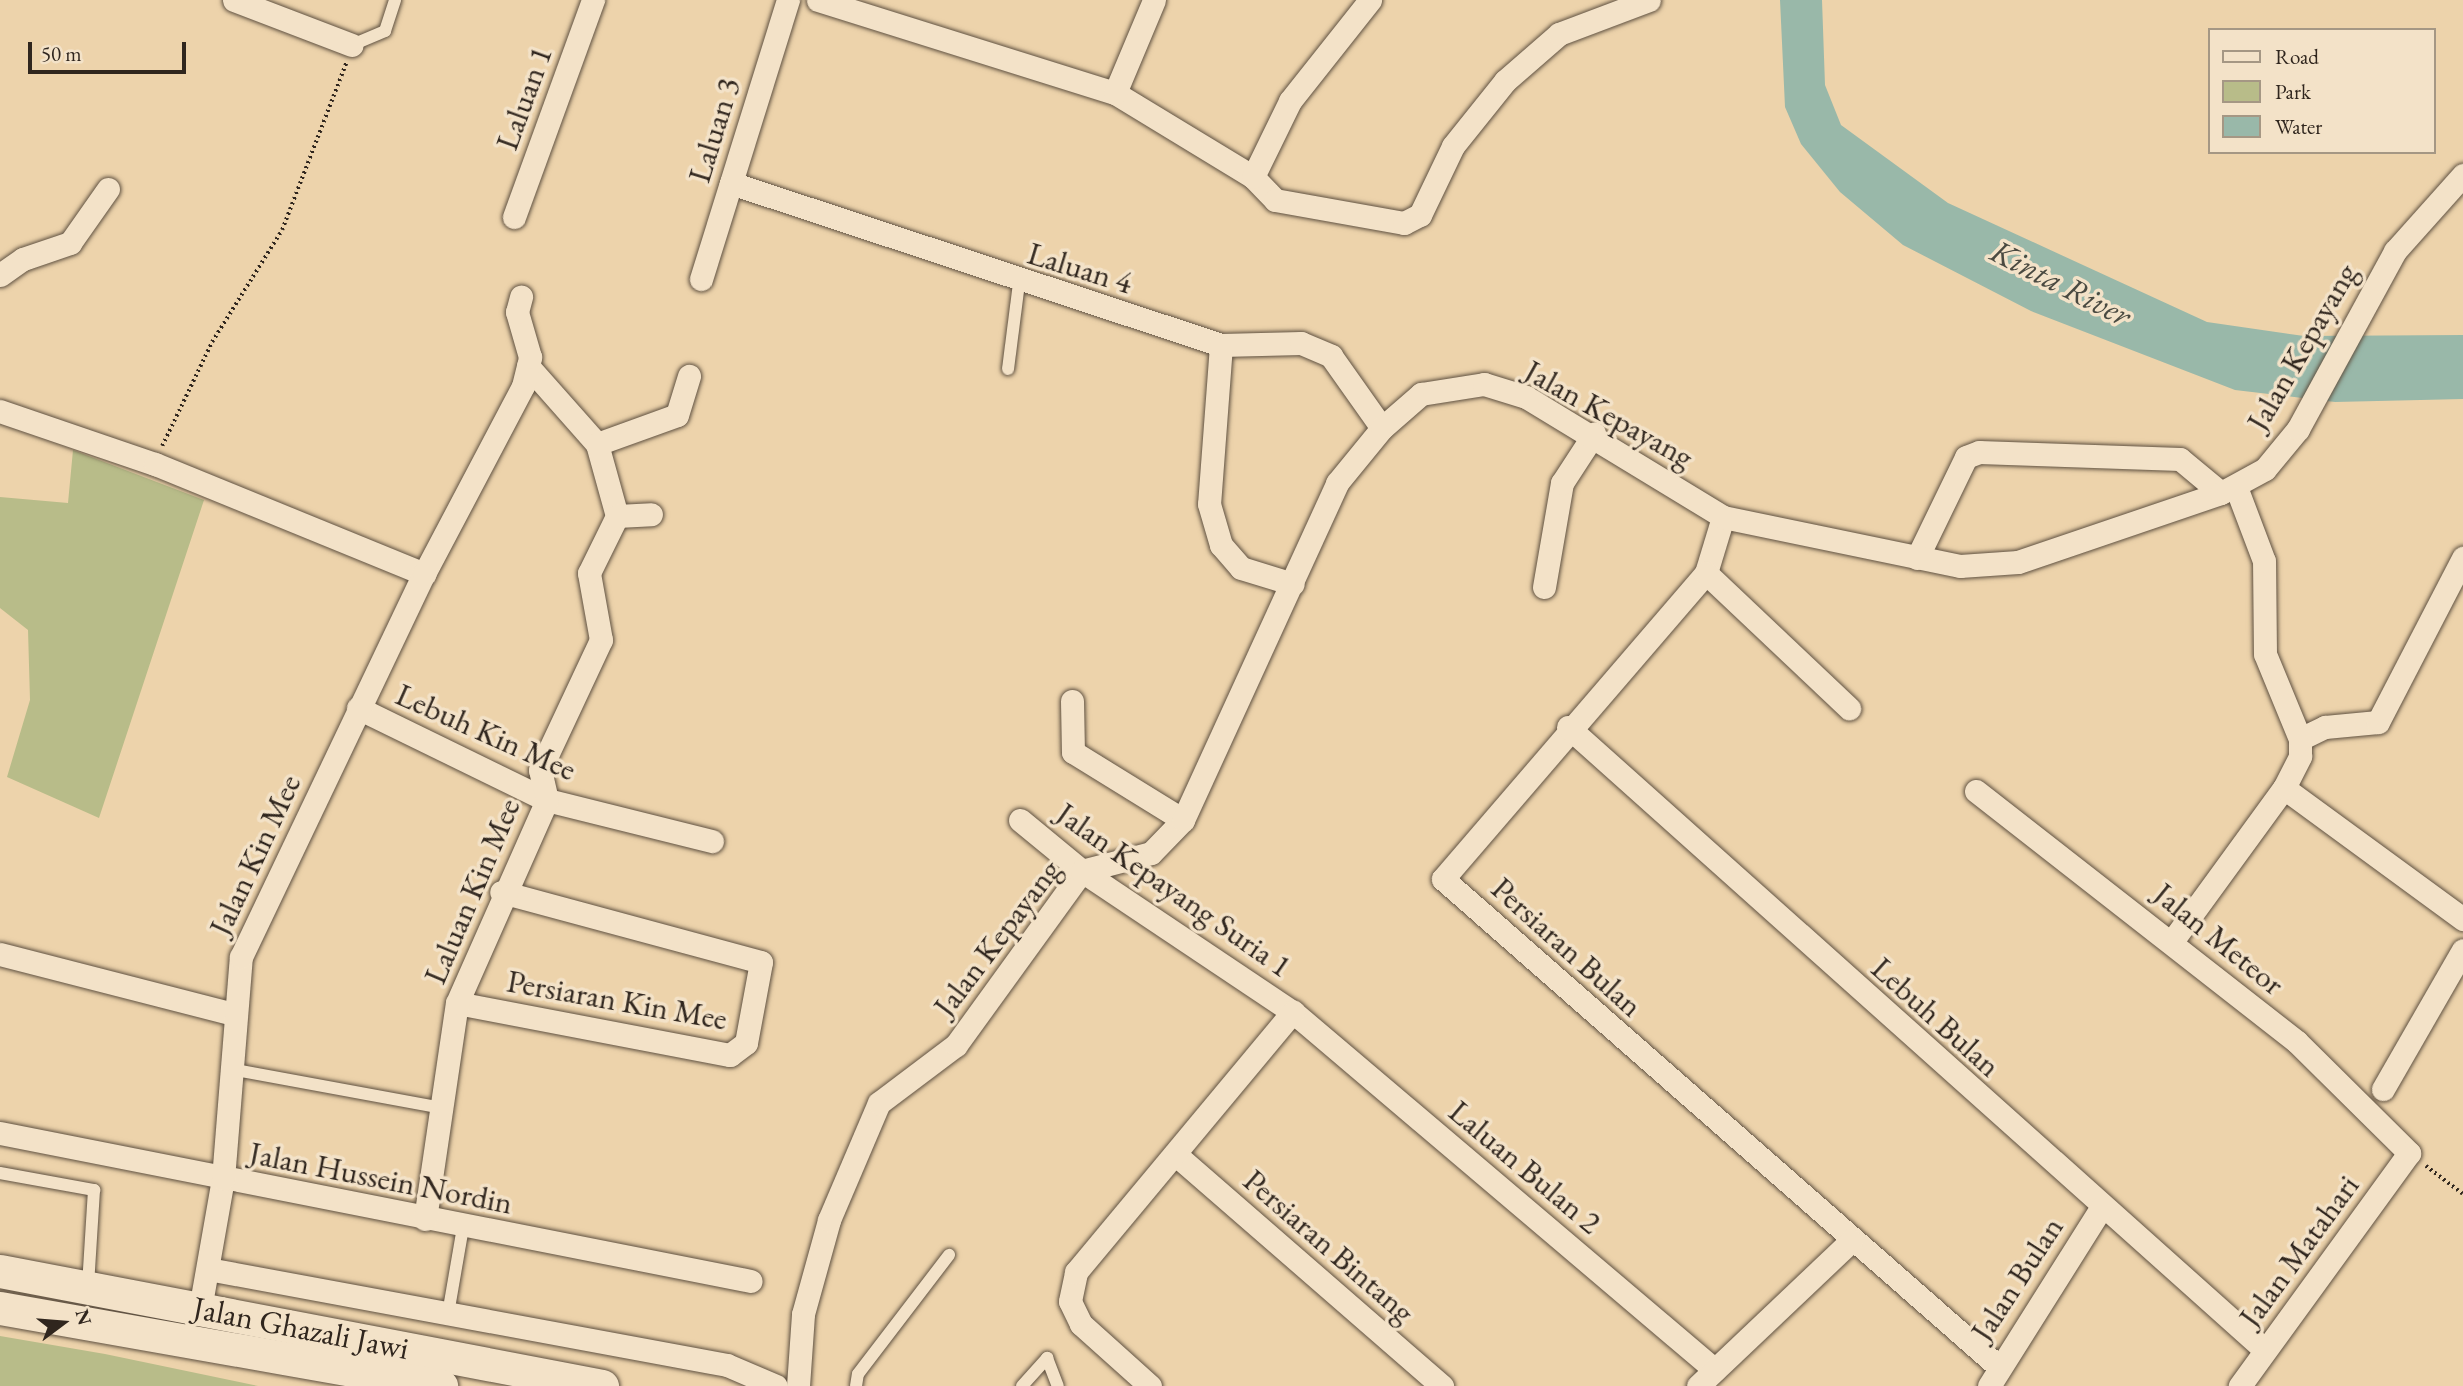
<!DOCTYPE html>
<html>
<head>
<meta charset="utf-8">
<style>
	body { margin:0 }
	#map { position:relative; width:2463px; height:1386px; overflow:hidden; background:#edd3ab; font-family:"EB Garamond",serif }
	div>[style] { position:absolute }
	.green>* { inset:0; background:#b8bc89 }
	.water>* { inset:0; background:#99b8a9 }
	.path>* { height:3.5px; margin-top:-1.75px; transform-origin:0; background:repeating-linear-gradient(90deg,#30261e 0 2px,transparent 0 5.5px) }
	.roads { filter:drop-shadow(0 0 2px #5f5141) drop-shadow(0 0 2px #5f5141) }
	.service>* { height:12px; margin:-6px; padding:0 6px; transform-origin:6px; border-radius:6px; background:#f3e2c8 }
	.minor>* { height:23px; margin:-11.5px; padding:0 11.5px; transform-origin:11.5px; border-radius:11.5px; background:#f3e2c8 }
	.secondary>* { height:33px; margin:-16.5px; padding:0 16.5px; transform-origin:16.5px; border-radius:16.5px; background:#f3e2c8 }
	span { translate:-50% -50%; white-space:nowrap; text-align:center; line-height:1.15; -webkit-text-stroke:7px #f3e2c8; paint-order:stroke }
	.street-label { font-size:32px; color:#30261e }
	.water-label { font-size:33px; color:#4a4a41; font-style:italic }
	.legend { position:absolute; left:2208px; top:28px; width:228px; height:126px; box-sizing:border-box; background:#f3e2c8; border:2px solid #a59784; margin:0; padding:9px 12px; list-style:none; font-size:21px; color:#30261e }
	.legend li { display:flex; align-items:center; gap:14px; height:35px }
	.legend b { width:35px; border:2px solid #a59784 }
	.north { position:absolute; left:28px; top:1288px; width:70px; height:70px; -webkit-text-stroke:5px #f3e2c8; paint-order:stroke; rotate:74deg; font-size:19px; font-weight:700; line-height:28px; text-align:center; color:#30261e }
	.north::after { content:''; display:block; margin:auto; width:24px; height:32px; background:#30261e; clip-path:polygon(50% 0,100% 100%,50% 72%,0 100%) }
	.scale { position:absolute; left:28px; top:42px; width:158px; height:32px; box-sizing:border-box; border:4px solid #30261e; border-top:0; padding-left:9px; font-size:21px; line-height:24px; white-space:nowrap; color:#30261e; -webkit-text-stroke:5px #f3e2c8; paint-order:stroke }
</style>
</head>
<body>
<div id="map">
	<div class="green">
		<div style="clip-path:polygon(73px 450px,204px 500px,99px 818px,7px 777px,30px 700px,28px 630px,0 608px,0 497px,68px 503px)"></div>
		<div style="clip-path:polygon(0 1336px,105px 1354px,258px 1386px,0 1386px)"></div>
	</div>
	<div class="water">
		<div style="clip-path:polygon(1780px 0,1822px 0,1825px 85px,1841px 125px,1948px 203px,2207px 322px,2304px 336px,2463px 335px,2463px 399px,2335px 402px,2235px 390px,2031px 311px,1903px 245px,1840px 192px,1801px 144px,1785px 107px)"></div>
	</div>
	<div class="path">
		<div style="left:162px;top:446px;width:115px;rotate:-64.3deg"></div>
		<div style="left:212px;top:342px;width:132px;rotate:-58deg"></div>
		<div style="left:282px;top:230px;width:179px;rotate:-69deg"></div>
		<div style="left:2426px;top:1166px;width:46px;rotate:37.1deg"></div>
	</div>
	<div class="roads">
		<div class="service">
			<div style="left:352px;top:45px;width:36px;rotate:-23deg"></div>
			<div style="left:385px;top:31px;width:33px;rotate:-72deg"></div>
			<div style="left:1008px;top:369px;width:87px;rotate:-82.7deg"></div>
			<div style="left:230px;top:1069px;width:216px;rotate:10.4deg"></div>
			<div style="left:0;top:1173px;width:96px;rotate:10.3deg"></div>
			<div style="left:94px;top:1190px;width:96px;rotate:93.6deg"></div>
			<div style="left:448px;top:1314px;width:88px;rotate:-80.2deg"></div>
			<div style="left:856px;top:1386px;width:12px;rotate:-81deg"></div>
			<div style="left:858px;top:1374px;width:150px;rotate:-52.6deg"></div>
			<div style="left:1022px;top:1386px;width:38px;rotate:-48deg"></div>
			<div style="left:1047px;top:1358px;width:30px;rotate:69deg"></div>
		</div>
		<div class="minor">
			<div style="left:234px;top:0;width:126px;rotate:20.9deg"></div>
			<div style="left:818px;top:0;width:311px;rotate:17.4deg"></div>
			<div style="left:1115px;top:93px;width:162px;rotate:31.3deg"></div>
			<div style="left:1253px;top:177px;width:32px;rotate:46deg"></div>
			<div style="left:1275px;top:200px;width:131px;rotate:10.1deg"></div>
			<div style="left:1404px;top:223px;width:18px;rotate:-27deg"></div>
			<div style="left:1420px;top:215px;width:76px;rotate:-64.4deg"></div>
			<div style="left:1453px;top:146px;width:83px;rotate:-51.3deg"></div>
			<div style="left:1505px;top:81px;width:72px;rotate:-41deg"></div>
			<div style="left:1559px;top:34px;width:96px;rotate:-20.7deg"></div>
			<div style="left:1115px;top:93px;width:101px;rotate:-67.2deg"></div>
			<div style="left:1253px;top:177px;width:85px;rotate:-64deg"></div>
			<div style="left:1290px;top:101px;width:129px;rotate:-51.6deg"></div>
			<div style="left:731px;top:183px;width:516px;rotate:18.29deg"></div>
			<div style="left:1221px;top:345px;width:80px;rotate:-1.4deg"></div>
			<div style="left:1301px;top:343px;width:33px;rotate:23deg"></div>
			<div style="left:1331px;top:356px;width:88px;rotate:54.7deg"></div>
			<div style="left:514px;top:217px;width:231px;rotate:-70deg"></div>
			<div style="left:0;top:275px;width:28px;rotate:-35deg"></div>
			<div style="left:23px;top:259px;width:50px;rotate:-18.8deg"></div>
			<div style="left:70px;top:243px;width:66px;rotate:-54.9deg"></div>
			<div style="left:701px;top:279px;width:292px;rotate:-72.7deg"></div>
			<div style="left:1221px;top:345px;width:159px;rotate:94.3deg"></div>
			<div style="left:1209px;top:504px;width:43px;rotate:73.7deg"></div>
			<div style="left:1221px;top:545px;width:30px;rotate:49deg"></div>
			<div style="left:1241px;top:568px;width:54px;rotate:17.1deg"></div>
			<div style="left:528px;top:366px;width:104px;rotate:48.5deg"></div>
			<div style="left:597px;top:444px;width:75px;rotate:74.5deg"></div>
			<div style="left:0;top:411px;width:164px;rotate:18.9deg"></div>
			<div style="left:155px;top:464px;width:291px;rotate:22.2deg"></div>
			<div style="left:597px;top:444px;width:85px;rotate:-19.9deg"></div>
			<div style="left:677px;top:415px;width:41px;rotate:-72.9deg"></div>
			<div style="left:1723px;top:517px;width:59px;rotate:106.9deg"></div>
			<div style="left:1706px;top:573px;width:403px;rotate:130.7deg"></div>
			<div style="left:1443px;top:879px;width:738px;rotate:41.27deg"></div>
			<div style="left:1917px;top:558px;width:112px;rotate:-64.1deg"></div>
			<div style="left:1966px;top:457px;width:14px;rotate:-21deg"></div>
			<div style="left:1979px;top:452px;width:201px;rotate:2deg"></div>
			<div style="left:2180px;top:459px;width:53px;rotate:39.7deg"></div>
			<div style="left:1706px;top:573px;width:197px;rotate:43.4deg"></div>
			<div style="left:1544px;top:587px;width:106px;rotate:-80.2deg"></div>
			<div style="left:1562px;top:483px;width:59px;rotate:-56.9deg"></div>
			<div style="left:1072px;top:701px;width:51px;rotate:88.9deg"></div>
			<div style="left:1073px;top:752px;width:129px;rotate:31.7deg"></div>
			<div style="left:358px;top:708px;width:210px;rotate:26deg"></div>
			<div style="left:547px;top:800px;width:170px;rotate:14deg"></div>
			<div style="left:1568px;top:727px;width:935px;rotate:41.79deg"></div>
			<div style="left:2300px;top:739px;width:28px;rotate:-26deg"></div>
			<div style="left:2325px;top:727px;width:53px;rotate:-5.4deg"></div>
			<div style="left:2378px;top:722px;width:185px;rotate:-62.6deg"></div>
			<div style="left:2284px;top:788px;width:222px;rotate:36.2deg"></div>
			<div style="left:1976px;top:791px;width:407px;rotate:38deg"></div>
			<div style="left:2297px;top:1042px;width:158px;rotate:44.7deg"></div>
			<div style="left:2409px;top:1153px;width:288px;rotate:126deg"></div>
			<div style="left:1020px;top:820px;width:80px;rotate:39.4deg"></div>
			<div style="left:1082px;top:871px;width:254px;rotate:33.8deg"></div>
			<div style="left:1293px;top:1012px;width:553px;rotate:40.31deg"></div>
			<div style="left:2173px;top:940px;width:188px;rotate:-53.9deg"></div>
			<div style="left:2284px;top:788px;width:36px;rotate:-63deg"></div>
			<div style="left:2300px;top:756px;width:17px;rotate:-90deg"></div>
			<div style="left:2300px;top:739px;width:92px;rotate:-112.4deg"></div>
			<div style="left:2265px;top:654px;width:93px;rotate:-90.6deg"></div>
			<div style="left:2264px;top:561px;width:79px;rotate:-110.7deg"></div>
			<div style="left:0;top:954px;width:242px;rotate:14.4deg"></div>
			<div style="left:457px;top:1003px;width:278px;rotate:10.8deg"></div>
			<div style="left:730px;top:1055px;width:20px;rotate:-37deg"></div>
			<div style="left:746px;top:1043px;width:82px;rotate:-79.5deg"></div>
			<div style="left:761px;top:962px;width:269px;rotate:-164.9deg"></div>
			<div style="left:2383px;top:1089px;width:160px;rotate:-60.1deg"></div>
			<div style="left:0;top:1133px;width:765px;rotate:11.15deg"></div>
			<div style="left:1175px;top:1154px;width:354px;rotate:41deg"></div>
			<div style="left:425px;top:1219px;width:218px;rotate:-81.6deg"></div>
			<div style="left:457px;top:1003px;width:222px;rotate:-66.1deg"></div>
			<div style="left:547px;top:800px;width:31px;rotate:-103deg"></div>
			<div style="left:540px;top:770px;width:144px;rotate:-64.9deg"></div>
			<div style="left:601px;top:640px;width:68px;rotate:-100.2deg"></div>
			<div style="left:589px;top:573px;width:64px;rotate:-63.8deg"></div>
			<div style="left:617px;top:516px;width:34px;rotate:-3deg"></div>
			<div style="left:208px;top:1269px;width:528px;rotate:10.48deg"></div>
			<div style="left:727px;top:1365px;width:53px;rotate:23.2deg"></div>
			<div style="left:200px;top:1309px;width:132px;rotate:-80deg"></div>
			<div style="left:223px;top:1179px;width:223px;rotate:-85.4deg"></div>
			<div style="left:241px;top:957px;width:424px;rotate:-64.5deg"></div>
			<div style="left:424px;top:574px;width:212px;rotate:-62.2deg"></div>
			<div style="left:523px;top:386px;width:30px;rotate:-76deg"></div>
			<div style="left:530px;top:357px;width:47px;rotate:-106.1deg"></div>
			<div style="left:517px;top:312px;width:16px;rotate:-75deg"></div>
			<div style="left:798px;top:1386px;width:72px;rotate:-86deg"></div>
			<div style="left:803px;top:1314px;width:98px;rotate:-74.5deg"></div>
			<div style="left:829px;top:1220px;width:127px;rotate:-66.9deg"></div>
			<div style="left:879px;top:1103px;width:96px;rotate:-37deg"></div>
			<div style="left:956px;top:1045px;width:215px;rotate:-54.1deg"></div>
			<div style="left:1082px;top:871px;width:71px;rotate:-14.6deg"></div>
			<div style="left:1151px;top:853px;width:46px;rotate:-45.9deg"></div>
			<div style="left:1183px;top:820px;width:371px;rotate:-65.4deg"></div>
			<div style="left:1337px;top:483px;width:71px;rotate:-50.7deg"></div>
			<div style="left:1382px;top:428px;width:52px;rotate:-41.1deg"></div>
			<div style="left:1421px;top:394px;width:64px;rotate:-9deg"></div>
			<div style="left:1484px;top:384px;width:44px;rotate:17.2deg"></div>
			<div style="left:1526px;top:397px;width:231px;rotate:31.3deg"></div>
			<div style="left:1723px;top:517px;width:242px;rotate:11.7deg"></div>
			<div style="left:1960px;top:566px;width:58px;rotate:-3.9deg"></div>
			<div style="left:2018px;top:562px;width:214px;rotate:-18.8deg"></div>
			<div style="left:2221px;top:493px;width:50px;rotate:-28.6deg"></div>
			<div style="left:2265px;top:469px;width:52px;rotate:-50.5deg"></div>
			<div style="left:2298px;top:429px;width:203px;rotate:-61.4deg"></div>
			<div style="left:2395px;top:251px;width:102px;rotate:-48.2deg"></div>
			<div style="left:1150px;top:1386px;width:93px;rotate:-138.1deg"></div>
			<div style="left:1081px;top:1324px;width:25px;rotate:-116deg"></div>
			<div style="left:1070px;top:1301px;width:30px;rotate:-78deg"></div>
			<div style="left:1076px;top:1272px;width:339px;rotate:-50.2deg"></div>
			<div style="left:1698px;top:1386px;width:211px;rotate:-43.5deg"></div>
			<div style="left:1989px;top:1386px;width:210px;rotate:-57.8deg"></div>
		</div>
		<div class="secondary">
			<div style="left:0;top:1271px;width:613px;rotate:10.81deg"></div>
			<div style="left:0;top:1308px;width:448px;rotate:10deg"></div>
		</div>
	</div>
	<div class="street-label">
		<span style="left:524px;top:98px;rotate:-70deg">Laluan 1</span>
		<span style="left:714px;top:130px;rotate:-73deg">Laluan 3</span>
		<span style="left:1080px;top:268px;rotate:17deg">Laluan 4</span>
		<span style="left:2302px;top:347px;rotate:-60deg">Jalan Kepayang</span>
		<span style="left:1609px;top:414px;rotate:29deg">Jalan Kepayang</span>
		<span style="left:486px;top:732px;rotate:24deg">Lebuh Kin Mee</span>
		<span style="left:255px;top:855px;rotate:-65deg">Jalan Kin Mee</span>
		<span style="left:1174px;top:890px;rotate:35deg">Jalan Kepayang Suria 1</span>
		<span style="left:472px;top:891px;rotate:-67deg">Laluan Kin Mee</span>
		<span style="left:997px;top:938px;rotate:-53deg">Jalan Kepayang</span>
		<span style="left:2219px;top:939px;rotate:39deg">Jalan Meteor</span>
		<span style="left:1567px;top:947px;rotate:42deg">Persiaran Bulan</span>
		<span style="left:617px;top:1000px;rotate:10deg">Persiaran Kin Mee</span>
		<span style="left:1936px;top:1017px;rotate:42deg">Lebuh Bulan</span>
		<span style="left:1525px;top:1167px;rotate:40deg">Laluan Bulan 2</span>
		<span style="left:381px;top:1178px;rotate:11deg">Jalan Hussein Nordin</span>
		<span style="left:1329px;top:1246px;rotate:41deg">Persiaran Bintang</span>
		<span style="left:2299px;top:1251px;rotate:-54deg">Jalan Matahari</span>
		<span style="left:2017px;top:1279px;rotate:-57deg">Jalan Bulan</span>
		<span style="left:301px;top:1328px;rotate:11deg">Jalan Ghazali Jawi</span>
	</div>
	<div class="water-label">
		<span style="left:2061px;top:283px;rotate:27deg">Kinta River</span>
	</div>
	<ul class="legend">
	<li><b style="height:9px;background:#f3e2c8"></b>Road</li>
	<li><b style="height:19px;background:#b8bc89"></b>Park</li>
	<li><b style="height:19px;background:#99b8a9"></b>Water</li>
	</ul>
	<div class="north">N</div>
	<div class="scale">50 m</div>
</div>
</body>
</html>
